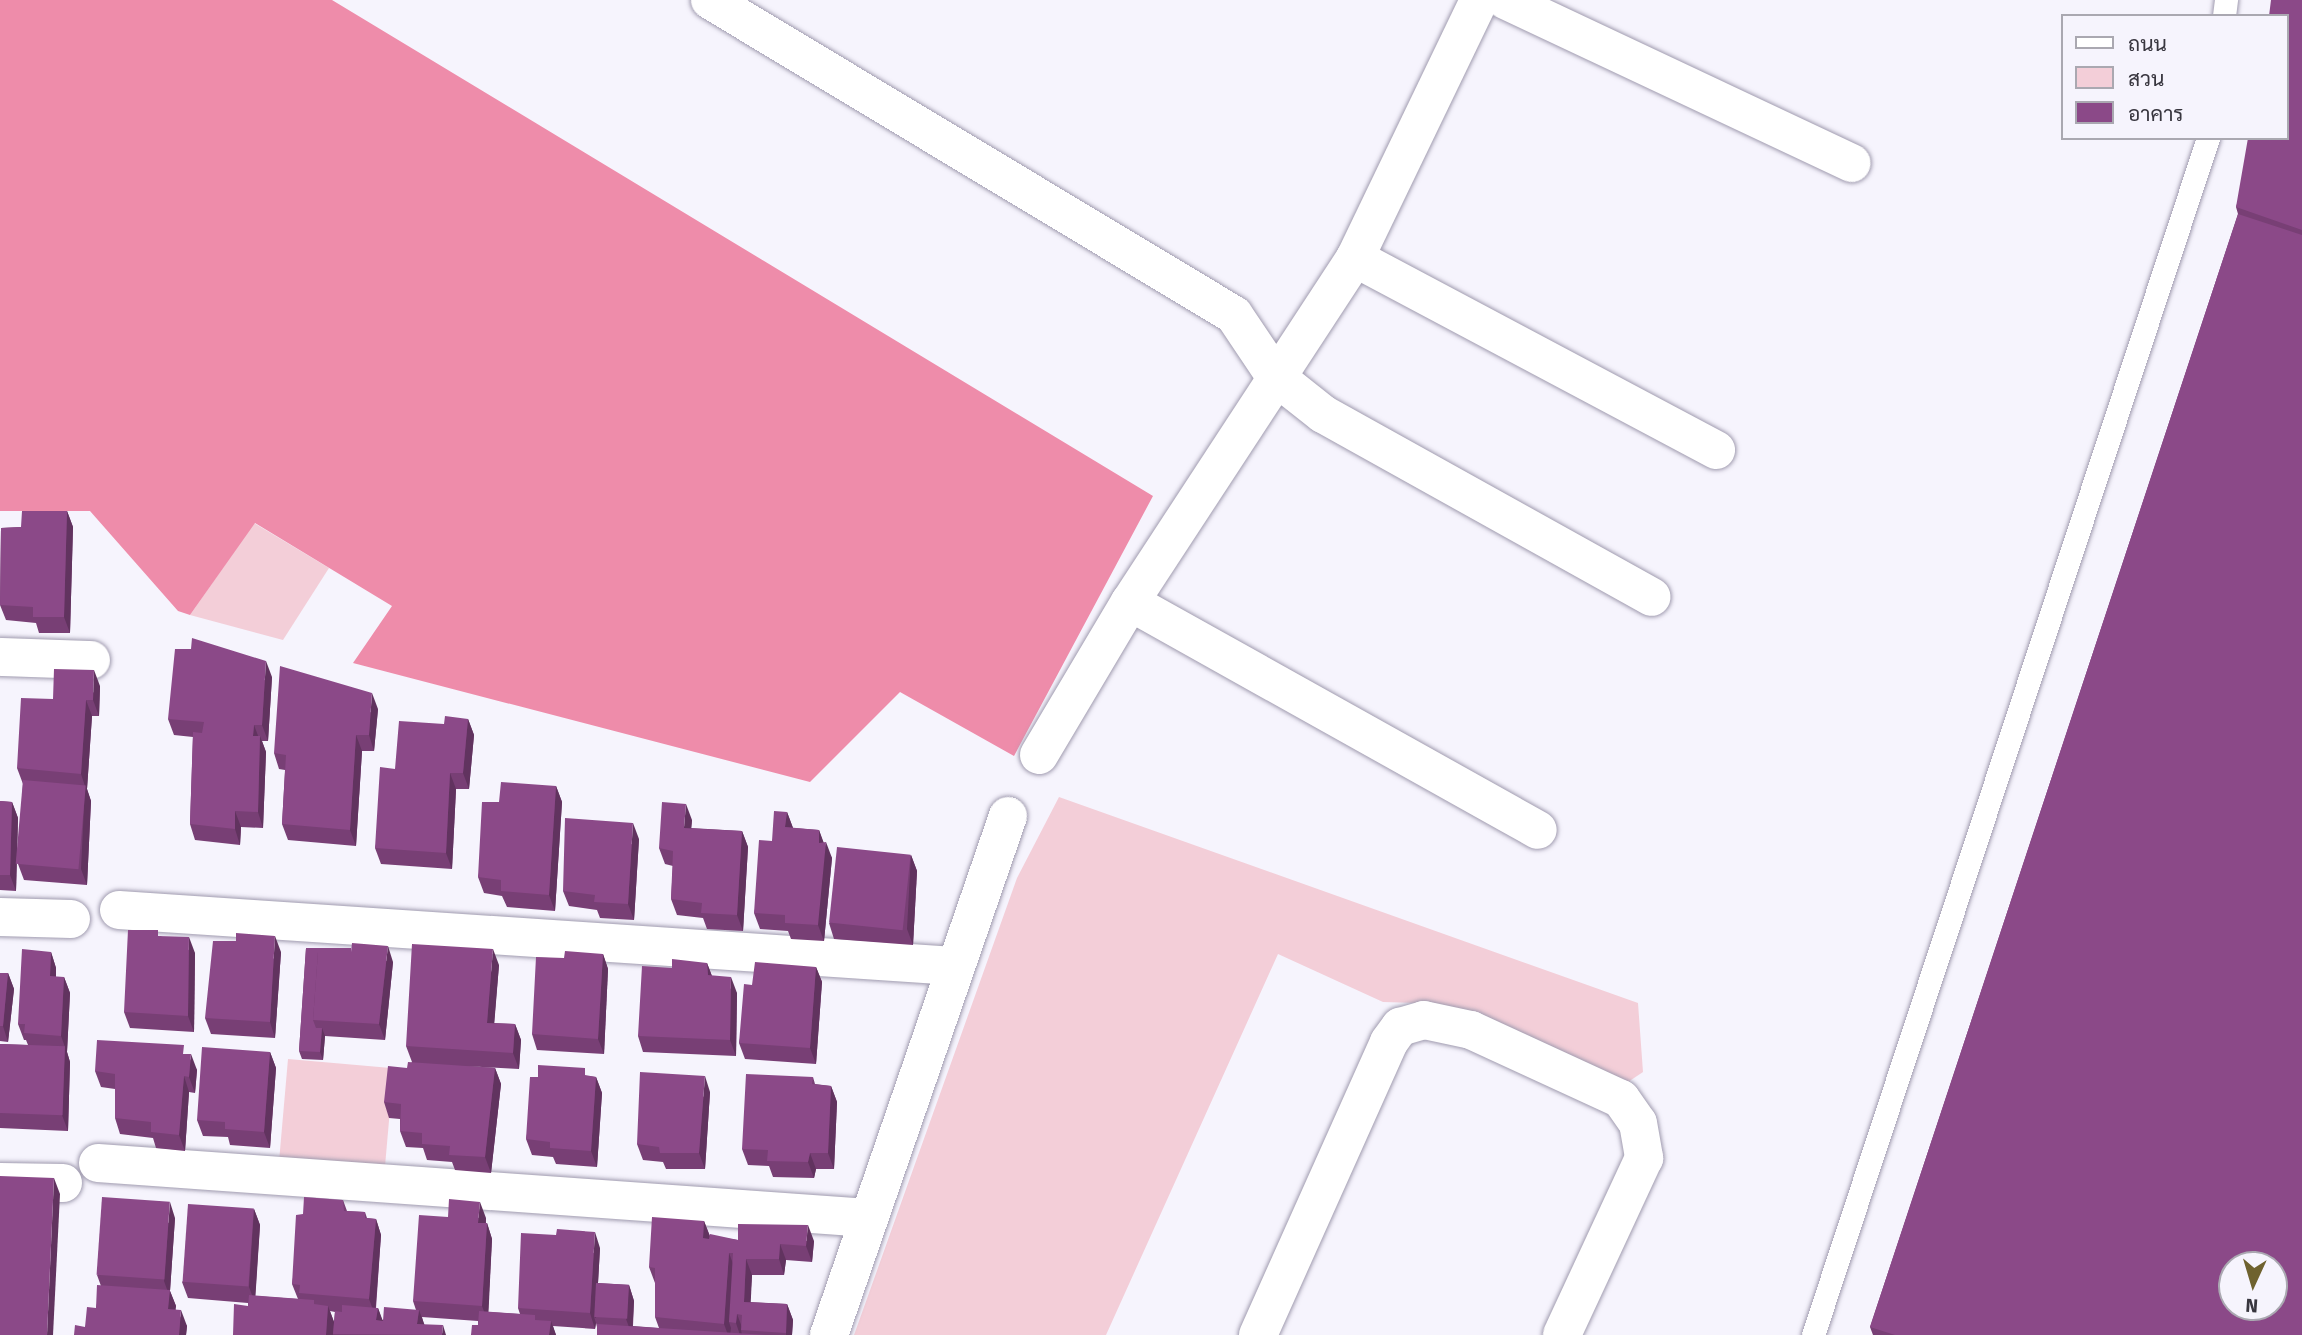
<!DOCTYPE html>
<html>
<head>
<meta charset="utf-8">
<style>
	body { margin:0 }
	#map { position:relative; width:2302px; height:1335px; overflow:hidden; background:#f6f4fd; font-family:"Fira Sans",Sarabun,sans-serif }
	div>[style] { position:absolute }
	.green>* { inset:0; background:#f3ced8; transform-origin:0 0 }
	.forest>* { inset:0; background:#ee8caa }
	.roads { filter:drop-shadow(0 0 2px #a09baf) drop-shadow(0 0 2px #a09baf) }
	.service>* { height:23px; margin:-11.5px; padding:0 11.5px; transform-origin:11.5px; border-radius:11.5px; background:#fff }
	.minor>* { height:38px; margin:-19px; padding:0 19px; transform-origin:19px; border-radius:19px; background:#fff }
	.wall>* { inset:0; background:#783f75 }
	.shaded-wall>* { inset:0; background:#61335f }
	.building>* { inset:0; background:#8b4988; transform-origin:0 0 }
	span { translate:-50% -50%; white-space:nowrap; text-align:center; line-height:1.15; -webkit-text-stroke:7px #f6f4fd; paint-order:stroke }
	.legend { position:absolute; left:2061px; top:14px; width:228px; height:126px; box-sizing:border-box; background:#f6f4fd; border:2px solid #aaa8b1; margin:0; padding:9px 12px; list-style:none; font-size:21px; color:#38363f }
	.legend li { display:flex; align-items:center; gap:14px; height:35px }
	.legend b { width:35px; border:2px solid #aaa8b1 }
	.north { position:absolute; left:2218px; top:1251px; width:70px; height:70px; box-sizing:border-box; background:#f6f4fd; border:2px solid #aaa8b1; border-radius:50%; rotate:184deg; font-size:19px; font-weight:700; line-height:28px; text-align:center; color:#38363f }
	.north::after { content:''; display:block; margin:auto; width:24px; height:32px; background:#6f622f; clip-path:polygon(50% 0,100% 100%,50% 72%,0 100%) }
</style>
</head>
<body>
<div id="map">
	<div class="green">
		<div style="clip-path:polygon(254px 523px,329px 568px,283px 640px,190px 615px)"></div>
		<div style="clip-path:polygon(1059px 797px,1638px 1003px,1643px 1072px,1622px 1086px,1417px 1003px,1383px 1002px,1278px 954px,1106px 1335px,854px 1335px,1017px 878px)"></div>
		<div style="left:288px;top:1059px;width:106px;height:103px;rotate:5deg"></div>
	</div>
	<div class="forest">
		<div style="clip-path:polygon(0 0,332px 0,1153px 496px,1014px 756px,900px 692px,810px 782px,353px 663px,392px 606px,255px 523px,190px 615px,178px 611px,90px 511px,0 511px)"></div>
	</div>
	<div class="roads">
		<div class="service">
			<div style="left:2224px;top:16px;width:16px;rotate:-83deg"></div>
			<div style="left:1813px;top:1335px;width:1260px;rotate:-71.74deg"></div>
		</div>
		<div class="minor">
			<div style="left:710px;top:0;width:611px;rotate:31.01deg"></div>
			<div style="left:1234px;top:315px;width:73px;rotate:56.1deg"></div>
			<div style="left:1275px;top:376px;width:61px;rotate:38.4deg"></div>
			<div style="left:1323px;top:414px;width:376px;rotate:29.1deg"></div>
			<div style="left:1505px;top:0;width:383px;rotate:25.2deg"></div>
			<div style="left:1355px;top:258px;width:409px;rotate:28deg"></div>
			<div style="left:1130px;top:602px;width:467px;rotate:29.2deg"></div>
			<div style="left:0;top:657px;width:91px;rotate:1.9deg"></div>
			<div style="left:1039px;top:755px;width:178px;rotate:-59.3deg"></div>
			<div style="left:1130px;top:602px;width:411px;rotate:-56.8deg"></div>
			<div style="left:1355px;top:258px;width:286px;rotate:-64.3deg"></div>
			<div style="left:119px;top:910px;width:837px;rotate:3.84deg"></div>
			<div style="left:0;top:917px;width:71px;rotate:1.6deg"></div>
			<div style="left:98px;top:1163px;width:772px;rotate:4.09deg"></div>
			<div style="left:0;top:1182px;width:63px;rotate:0.9deg"></div>
			<div style="left:829px;top:1335px;width:549px;rotate:-70.97deg"></div>
			<div style="left:1258px;top:1335px;width:321px;rotate:-65.9deg"></div>
			<div style="left:1389px;top:1042px;width:19px;rotate:-54deg"></div>
			<div style="left:1400px;top:1027px;width:25px;rotate:-16deg"></div>
			<div style="left:1424px;top:1020px;width:48px;rotate:12deg"></div>
			<div style="left:1471px;top:1030px;width:165px;rotate:24.7deg"></div>
			<div style="left:1621px;top:1099px;width:29px;rotate:55deg"></div>
			<div style="left:1638px;top:1123px;width:36px;rotate:80deg"></div>
			<div style="left:1644px;top:1158px;width:195px;rotate:114.9deg"></div>
		</div>
	</div>
	<div class="wall">
		<div style="clip-path:polygon(2302px 0,2302px 1335px,1873px 1335px,1870px 1327px,2238px 214px,2236px 207px)"></div>
		<div style="clip-path:polygon(67px 511px,73px 527px,70px 633px,39px 633px,36px 623px,6px 620px,0 605px,1px 528px,21px 527px)"></div>
		<div style="clip-path:polygon(272px 677px,268px 741px,262px 741px,266px 752px,263px 828px,241px 827px,240px 845px,195px 840px,190px 824px,193px 737px,174px 735px,168px 719px)"></div>
		<div style="clip-path:polygon(100px 686px,99px 716px,92px 716px,87px 789px,91px 801px,87px 885px,24px 880px,18px 864px,23px 784px,17px 768px)"></div>
		<div style="clip-path:polygon(378px 709px,374px 751px,362px 751px,356px 846px,288px 840px,282px 824px,285px 770px,279px 769px,274px 753px)"></div>
		<div style="clip-path:polygon(468px 719px,474px 735px,469px 789px,456px 789px,452px 869px,381px 864px,375px 848px,395px 769px,444px 724px)"></div>
		<div style="clip-path:polygon(556px 786px,562px 802px,555px 911px,507px 907px,502px 896px,484px 893px,478px 877px,499px 802px)"></div>
		<div style="clip-path:polygon(0 801px,12px 802px,18px 818px,16px 891px,0 890px)"></div>
		<div style="clip-path:polygon(787px 812px,793px 828px,819px 830px,823px 842px,832px 858px,824px 941px,791px 939px,788px 931px,760px 929px,754px 913px,772px 841px)"></div>
		<div style="clip-path:polygon(692px 820px,691px 828px,742px 831px,748px 847px,743px 931px,707px 929px,703px 918px,677px 915px,671px 899px,673px 866px,665px 864px,659px 848px)"></div>
		<div style="clip-path:polygon(639px 839px,634px 920px,600px 918px,597px 910px,569px 906px,563px 891px)"></div>
		<div style="clip-path:polygon(911px 855px,917px 871px,913px 945px,834px 939px,829px 923px)"></div>
		<div style="clip-path:polygon(160px 936px,195px 953px,194px 1032px,130px 1028px,124px 1012px)"></div>
		<div style="clip-path:polygon(306px 948px,393px 962px,385px 1040px,325px 1036px,323px 1060px,302px 1059px,299px 1051px)"></div>
		<div style="clip-path:polygon(51px 952px,56px 968px,56px 977px,64px 977px,70px 993px,67px 1052px,70px 1062px,68px 1131px,0 1128px,0 1044px,28px 1045px,26px 1040px,24px 1040px,18px 1024px)"></div>
		<div style="clip-path:polygon(281px 952px,275px 1038px,211px 1034px,205px 1018px)"></div>
		<div style="clip-path:polygon(603px 954px,608px 969px,604px 1054px,537px 1050px,532px 1034px,564px 958px)"></div>
		<div style="clip-path:polygon(707px 963px,712px 976px,737px 993px,736px 1056px,643px 1052px,638px 1036px,672px 968px)"></div>
		<div style="clip-path:polygon(499px 965px,494px 1023px,515px 1024px,521px 1040px,519px 1069px,464px 1066px,495px 1068px,501px 1084px,491px 1173px,455px 1170px,452px 1162px,427px 1160px,423px 1148px,406px 1147px,400px 1131px,400px 1119px,389px 1118px,384px 1102px,412px 1062px,406px 1046px)"></div>
		<div style="clip-path:polygon(816px 967px,822px 982px,816px 1064px,745px 1059px,739px 1043px,752px 985px)"></div>
		<div style="clip-path:polygon(0 973px,8px 973px,14px 989px,8px 1042px,0 1041px)"></div>
		<div style="clip-path:polygon(270px 1052px,276px 1068px,270px 1148px,230px 1145px,228px 1137px,203px 1136px,197px 1120px)"></div>
		<div style="clip-path:polygon(187px 1054px,197px 1070px,195px 1093px,189px 1092px,185px 1151px,156px 1148px,153px 1138px,120px 1134px,115px 1118px,115px 1089px,101px 1087px,95px 1071px)"></div>
		<div style="clip-path:polygon(588px 1076px,596px 1077px,602px 1093px,597px 1167px,556px 1164px,553px 1157px,532px 1155px,526px 1139px,538px 1077px)"></div>
		<div style="clip-path:polygon(813px 1077px,815px 1084px,831px 1086px,837px 1102px,834px 1169px,816px 1169px,814px 1178px,773px 1177px,769px 1166px,748px 1165px,742px 1149px)"></div>
		<div style="clip-path:polygon(710px 1092px,705px 1169px,666px 1169px,663px 1162px,643px 1160px,637px 1144px)"></div>
		<div style="clip-path:polygon(evenodd,343px 1200px,347px 1211px,365px 1212px,367px 1218px,376px 1219px,381px 1235px,376px 1308px,378px 1308px,382px 1320px,416px 1310px,413px 1301px,448px 1217px,486px 1218px,486px 1223px,487px 1223px,492px 1239px,488px 1312px,520px 1314px,518px 1308px,600px 1248px,598px 1283px,629px 1285px,634px 1301px,633px 1326px,659px 1328px,655px 1317px,655px 1283px,649px 1267px,704px 1221px,710px 1236px,738px 1240px,814px 1241px,812px 1262px,786px 1260px,784px 1275px,752px 1275px,750px 1302px,787px 1304px,793px 1320px,792px 1335px,597px 1335px,597px 1327px,596px 1323px,595px 1329px,553px 1326px,556px 1335px,471px 1335px,478px 1325px,478px 1321px,422px 1317px,424px 1325px,446px 1335px,233px 1335px,248px 1306px,248px 1303px,188px 1298px,182px 1282px,254px 1209px,260px 1225px,255px 1296px,298px 1299px,292px 1284px,303px 1214px,343px 1200px,330px 1311px,335px 1312px,334px 1322px,330px 1311px)"></div>
		<div style="clip-path:polygon(175px 1218px,170px 1291px,176px 1306px,175px 1309px,187px 1326px,186px 1335px,74px 1335px,85px 1327px,96px 1308px,101px 1286px,97px 1275px)"></div>
	</div>
	<div class="shaded-wall">
		<div style="clip-path:polygon(67px 511px,73px 527px,70px 633px,64px 617px)"></div>
		<div style="clip-path:polygon(266px 661px,272px 677px,268px 741px,262px 725px)"></div>
		<div style="clip-path:polygon(94px 670px,100px 686px,99px 716px,93px 700px)"></div>
		<div style="clip-path:polygon(372px 693px,378px 709px,374px 751px,369px 735px)"></div>
		<div style="clip-path:polygon(86px 700px,92px 716px,87px 789px,91px 801px,87px 885px,81px 869px,85px 786px,81px 774px)"></div>
		<div style="clip-path:polygon(468px 719px,474px 735px,469px 789px,463px 773px)"></div>
		<div style="clip-path:polygon(254px 725px,260px 741px,253px 736px)"></div>
		<div style="clip-path:polygon(356px 735px,362px 751px,356px 846px,350px 830px)"></div>
		<div style="clip-path:polygon(260px 736px,266px 752px,263px 828px,258px 812px)"></div>
		<div style="clip-path:polygon(450px 773px,456px 789px,452px 869px,446px 853px)"></div>
		<div style="clip-path:polygon(556px 786px,562px 802px,555px 911px,549px 895px)"></div>
		<div style="clip-path:polygon(12px 802px,18px 818px,16px 891px,10px 875px)"></div>
		<div style="clip-path:polygon(686px 804px,692px 820px,690px 844px,684px 828px)"></div>
		<div style="clip-path:polygon(235px 811px,241px 827px,240px 845px,235px 829px)"></div>
		<div style="clip-path:polygon(787px 812px,793px 828px,785px 827px)"></div>
		<div style="clip-path:polygon(633px 823px,639px 839px,634px 920px,628px 904px)"></div>
		<div style="clip-path:polygon(819px 830px,825px 846px,826px 842px,832px 858px,824px 941px,818px 925px)"></div>
		<div style="clip-path:polygon(742px 831px,748px 847px,743px 931px,737px 915px)"></div>
		<div style="clip-path:polygon(911px 855px,917px 871px,913px 945px,907px 929px)"></div>
		<div style="clip-path:polygon(275px 936px,281px 952px,275px 1038px,270px 1022px)"></div>
		<div style="clip-path:polygon(189px 937px,195px 953px,194px 1032px,188px 1016px)"></div>
		<div style="clip-path:polygon(388px 946px,393px 962px,385px 1040px,379px 1024px)"></div>
		<div style="clip-path:polygon(493px 949px,499px 965px,493px 1039px,487px 1023px)"></div>
		<div style="clip-path:polygon(51px 952px,56px 968px,56px 992px,50px 976px)"></div>
		<div style="clip-path:polygon(603px 954px,608px 969px,604px 1054px,598px 1039px)"></div>
		<div style="clip-path:polygon(707px 963px,713px 979px,708px 975px)"></div>
		<div style="clip-path:polygon(816px 967px,822px 982px,816px 1064px,810px 1048px)"></div>
		<div style="clip-path:polygon(8px 973px,14px 989px,8px 1042px,3px 1026px)"></div>
		<div style="clip-path:polygon(64px 977px,70px 993px,67px 1052px,70px 1062px,68px 1131px,62px 1115px,65px 1047px,61px 1036px)"></div>
		<div style="clip-path:polygon(731px 977px,737px 993px,736px 1056px,730px 1040px)"></div>
		<div style="clip-path:polygon(515px 1024px,521px 1040px,519px 1069px,513px 1053px)"></div>
		<div style="clip-path:polygon(322px 1028px,325px 1036px,323px 1060px,320px 1052px)"></div>
		<div style="clip-path:polygon(270px 1052px,276px 1068px,270px 1148px,264px 1132px)"></div>
		<div style="clip-path:polygon(191px 1054px,197px 1070px,195px 1093px,189px 1077px)"></div>
		<div style="clip-path:polygon(495px 1068px,501px 1084px,491px 1173px,485px 1157px)"></div>
		<div style="clip-path:polygon(184px 1076px,189px 1092px,185px 1151px,179px 1135px)"></div>
		<div style="clip-path:polygon(705px 1076px,710px 1092px,705px 1169px,699px 1153px)"></div>
		<div style="clip-path:polygon(596px 1077px,602px 1093px,597px 1167px,591px 1151px)"></div>
		<div style="clip-path:polygon(831px 1086px,837px 1102px,834px 1169px,828px 1153px)"></div>
		<div style="clip-path:polygon(810px 1153px,816px 1169px,814px 1178px,808px 1162px)"></div>
		<div style="clip-path:polygon(54px 1178px,60px 1194px,53px 1335px,47px 1335px)"></div>
		<div style="clip-path:polygon(170px 1202px,175px 1218px,170px 1291px,176px 1306px,174px 1325px,168px 1309px,169px 1295px,164px 1281px)"></div>
		<div style="clip-path:polygon(480px 1202px,486px 1218px,484px 1239px,478px 1223px)"></div>
		<div style="clip-path:polygon(254px 1209px,260px 1225px,255px 1303px,249px 1287px)"></div>
		<div style="clip-path:polygon(376px 1219px,381px 1235px,375px 1315px,369px 1299px)"></div>
		<div style="clip-path:polygon(704px 1221px,710px 1237px,709px 1254px,703px 1238px)"></div>
		<div style="clip-path:polygon(487px 1223px,492px 1239px,488px 1322px,482px 1306px)"></div>
		<div style="clip-path:polygon(808px 1225px,814px 1241px,812px 1262px,806px 1246px)"></div>
		<div style="clip-path:polygon(595px 1232px,600px 1248px,596px 1318px,594px 1317px,596px 1323px,595px 1329px,590px 1313px)"></div>
		<div style="clip-path:polygon(780px 1244px,786px 1260px,784px 1275px,779px 1259px)"></div>
		<div style="clip-path:polygon(729px 1253px,735px 1269px,729px 1322px,731px 1328px,730px 1335px,728px 1335px,724px 1324px)"></div>
		<div style="clip-path:polygon(746px 1259px,752px 1275px,750px 1318px,744px 1302px)"></div>
		<div style="clip-path:polygon(629px 1285px,634px 1301px,632px 1335px,626px 1319px)"></div>
		<div style="clip-path:polygon(787px 1304px,793px 1320px,792px 1335px,786px 1335px,786px 1333px)"></div>
		<div style="clip-path:polygon(328px 1306px,334px 1322px,333px 1335px,326px 1335px)"></div>
		<div style="clip-path:polygon(378px 1308px,384px 1324px,376px 1320px)"></div>
		<div style="clip-path:polygon(181px 1310px,187px 1326px,186px 1335px,179px 1335px)"></div>
		<div style="clip-path:polygon(419px 1310px,425px 1326px,417px 1324px)"></div>
		<div style="clip-path:polygon(737px 1314px,743px 1330px,741px 1330px,742px 1335px,740px 1335px,736px 1323px)"></div>
		<div style="clip-path:polygon(551px 1321px,556px 1335px,549px 1335px)"></div>
		<div style="clip-path:polygon(443px 1325px,446px 1335px,442px 1335px)"></div>
	</div>
	<div class="building">
		<div style="clip-path:polygon(2271px 0,2302px 0,2302px 230px,2236px 207px,2248px 138px,2286px 138px,2286px 16px,2269px 16px)"></div>
		<div style="clip-path:polygon(evenodd,2238px 214px,2302px 235px,2302px 1335px,1895px 1335px,1870px 1327px,2238px 214px,2232px 1265px,2274px 1265px,2274px 1307px,2232px 1307px,2232px 1265px)"></div>
		<div style="clip-path:polygon(22px 511px,67px 511px,64px 617px,33px 617px,33px 607px,0 605px,1px 528px,21px 527px)"></div>
		<div style="clip-path:polygon(192px 638px,266px 661px,262px 725px,254px 725px,253px 736px,260px 736px,258px 812px,235px 811px,235px 829px,190px 824px,193px 732px,202px 733px,204px 722px,168px 719px,175px 649px,191px 649px)"></div>
		<div style="clip-path:polygon(280px 666px,372px 693px,369px 735px,356px 735px,350px 830px,282px 824px,286px 755px,274px 753px)"></div>
		<div style="clip-path:polygon(54px 669px,94px 670px,93px 700px,86px 700px,81px 774px,17px 768px,21px 698px,53px 699px)"></div>
		<div style="clip-path:polygon(445px 716px,468px 719px,463px 773px,450px 773px,446px 853px,375px 848px,380px 767px,395px 769px,399px 721px,444px 724px)"></div>
		<div style="left:23px;top:780px;width:63px;height:84px;rotate:5deg"></div>
		<div style="clip-path:polygon(501px 782px,556px 786px,549px 895px,501px 891px,501px 880px,478px 877px,482px 802px,499px 802px)"></div>
		<div style="clip-path:polygon(0 801px,12px 802px,10px 875px,0 875px)"></div>
		<div style="clip-path:polygon(662px 802px,686px 804px,684px 828px,742px 831px,737px 915px,701px 913px,702px 903px,671px 899px,673px 851px,659px 848px)"></div>
		<div style="clip-path:polygon(774px 811px,787px 812px,785px 827px,819px 830px,819px 843px,826px 842px,818px 925px,785px 923px,785px 915px,754px 913px,759px 840px,772px 841px)"></div>
		<div style="clip-path:polygon(565px 818px,633px 823px,628px 904px,594px 902px,595px 895px,563px 891px)"></div>
		<div style="left:837px;top:847px;width:74px;height:76px;rotate:6deg"></div>
		<div style="clip-path:polygon(128px 930px,158px 930px,158px 936px,189px 937px,188px 1016px,124px 1012px)"></div>
		<div style="clip-path:polygon(236px 933px,275px 936px,270px 1022px,205px 1018px,213px 941px,236px 941px)"></div>
		<div style="clip-path:polygon(352px 943px,388px 946px,379px 1024px,313px 1020px,318px 952px,351px 952px)"></div>
		<div style="clip-path:polygon(412px 944px,493px 949px,487px 1023px,515px 1024px,513px 1053px,406px 1046px)"></div>
		<div style="clip-path:polygon(306px 948px,351px 948px,351px 952px,318px 952px,313px 1020px,316px 1028px,322px 1028px,320px 1052px,299px 1051px)"></div>
		<div style="clip-path:polygon(22px 949px,51px 952px,50px 976px,64px 977px,61px 1036px,24px 1033px,25px 1024px,18px 1024px)"></div>
		<div style="clip-path:polygon(565px 951px,603px 954px,598px 1039px,532px 1034px,536px 957px,564px 958px)"></div>
		<div style="clip-path:polygon(672px 959px,707px 963px,708px 975px,731px 977px,730px 1040px,638px 1036px,642px 966px,672px 968px)"></div>
		<div style="clip-path:polygon(755px 962px,816px 967px,810px 1048px,739px 1043px,744px 984px,752px 985px)"></div>
		<div style="clip-path:polygon(0 973px,8px 973px,3px 1026px,0 1026px)"></div>
		<div style="clip-path:polygon(97px 1040px,184px 1045px,183px 1054px,191px 1054px,189px 1077px,184px 1076px,179px 1135px,151px 1132px,151px 1122px,115px 1118px,115px 1074px,95px 1071px)"></div>
		<div style="left:0;top:1044px;width:65px;height:69px;rotate:2deg"></div>
		<div style="clip-path:polygon(202px 1047px,270px 1052px,264px 1132px,225px 1129px,225px 1122px,197px 1120px)"></div>
		<div style="clip-path:polygon(408px 1062px,495px 1068px,485px 1157px,449px 1155px,450px 1146px,422px 1144px,422px 1133px,400px 1131px,401px 1104px,384px 1102px,388px 1066px,407px 1068px)"></div>
		<div style="clip-path:polygon(538px 1065px,585px 1068px,585px 1075px,596px 1077px,591px 1151px,550px 1148px,550px 1142px,526px 1139px,530px 1077px,538px 1077px)"></div>
		<div style="clip-path:polygon(640px 1072px,705px 1076px,699px 1153px,660px 1153px,659px 1147px,637px 1144px)"></div>
		<div style="clip-path:polygon(746px 1074px,813px 1077px,812px 1084px,831px 1086px,828px 1153px,810px 1153px,808px 1162px,767px 1161px,768px 1150px,742px 1149px)"></div>
		<div style="clip-path:polygon(0 1176px,54px 1178px,47px 1335px,0 1335px)"></div>
		<div style="left:102px;top:1197px;width:68px;height:78px;rotate:4deg"></div>
		<div style="clip-path:polygon(304px 1197px,343px 1200px,344px 1211px,365px 1212px,365px 1218px,376px 1219px,369px 1299px,299px 1293px,300px 1285px,292px 1284px,296px 1215px,303px 1214px)"></div>
		<div style="clip-path:polygon(449px 1199px,480px 1202px,478px 1223px,487px 1223px,482px 1306px,413px 1301px,419px 1215px,448px 1217px)"></div>
		<div style="left:188px;top:1204px;width:66px;height:78px;rotate:4deg"></div>
		<div style="clip-path:polygon(652px 1217px,704px 1221px,703px 1238px,709px 1239px,710px 1234px,738px 1240px,738px 1224px,808px 1225px,806px 1246px,780px 1244px,779px 1259px,746px 1259px,744px 1302px,787px 1304px,786px 1333px,741px 1330px,742px 1315px,737px 1314px,736px 1323px,729px 1322px,733px 1253px,729px 1253px,724px 1324px,655px 1317px,655px 1268px,649px 1267px)"></div>
		<div style="clip-path:polygon(557px 1229px,595px 1232px,590px 1313px,518px 1308px,521px 1233px,556px 1235px)"></div>
		<div style="left:596px;top:1283px;width:33px;height:34px;rotate:3deg"></div>
		<div style="clip-path:polygon(97px 1285px,170px 1290px,168px 1309px,181px 1310px,179px 1335px,74px 1335px,75px 1325px,85px 1327px,87px 1307px,96px 1308px)"></div>
		<div style="clip-path:polygon(249px 1295px,314px 1300px,314px 1304px,328px 1306px,326px 1335px,233px 1335px,234px 1304px,248px 1306px)"></div>
		<div style="clip-path:polygon(342px 1305px,378px 1308px,376px 1320px,383px 1321px,384px 1307px,419px 1310px,417px 1324px,443px 1325px,442px 1335px,333px 1334px,335px 1311px,342px 1312px)"></div>
		<div style="clip-path:polygon(479px 1311px,535px 1315px,535px 1320px,551px 1321px,549px 1335px,471px 1335px,472px 1325px,478px 1325px)"></div>
		<div style="clip-path:polygon(597px 1324px,766px 1335px,597px 1335px)"></div>
	</div>
	<ul class="legend">
	<li><b style="height:9px;background:#fff"></b>ถนน</li>
	<li><b style="height:19px;background:#f3ced8"></b>สวน</li>
	<li><b style="height:19px;background:#8b4988"></b>อาคาร</li>
	</ul>
	<div class="north">N</div>
</div>
</body>
</html>
